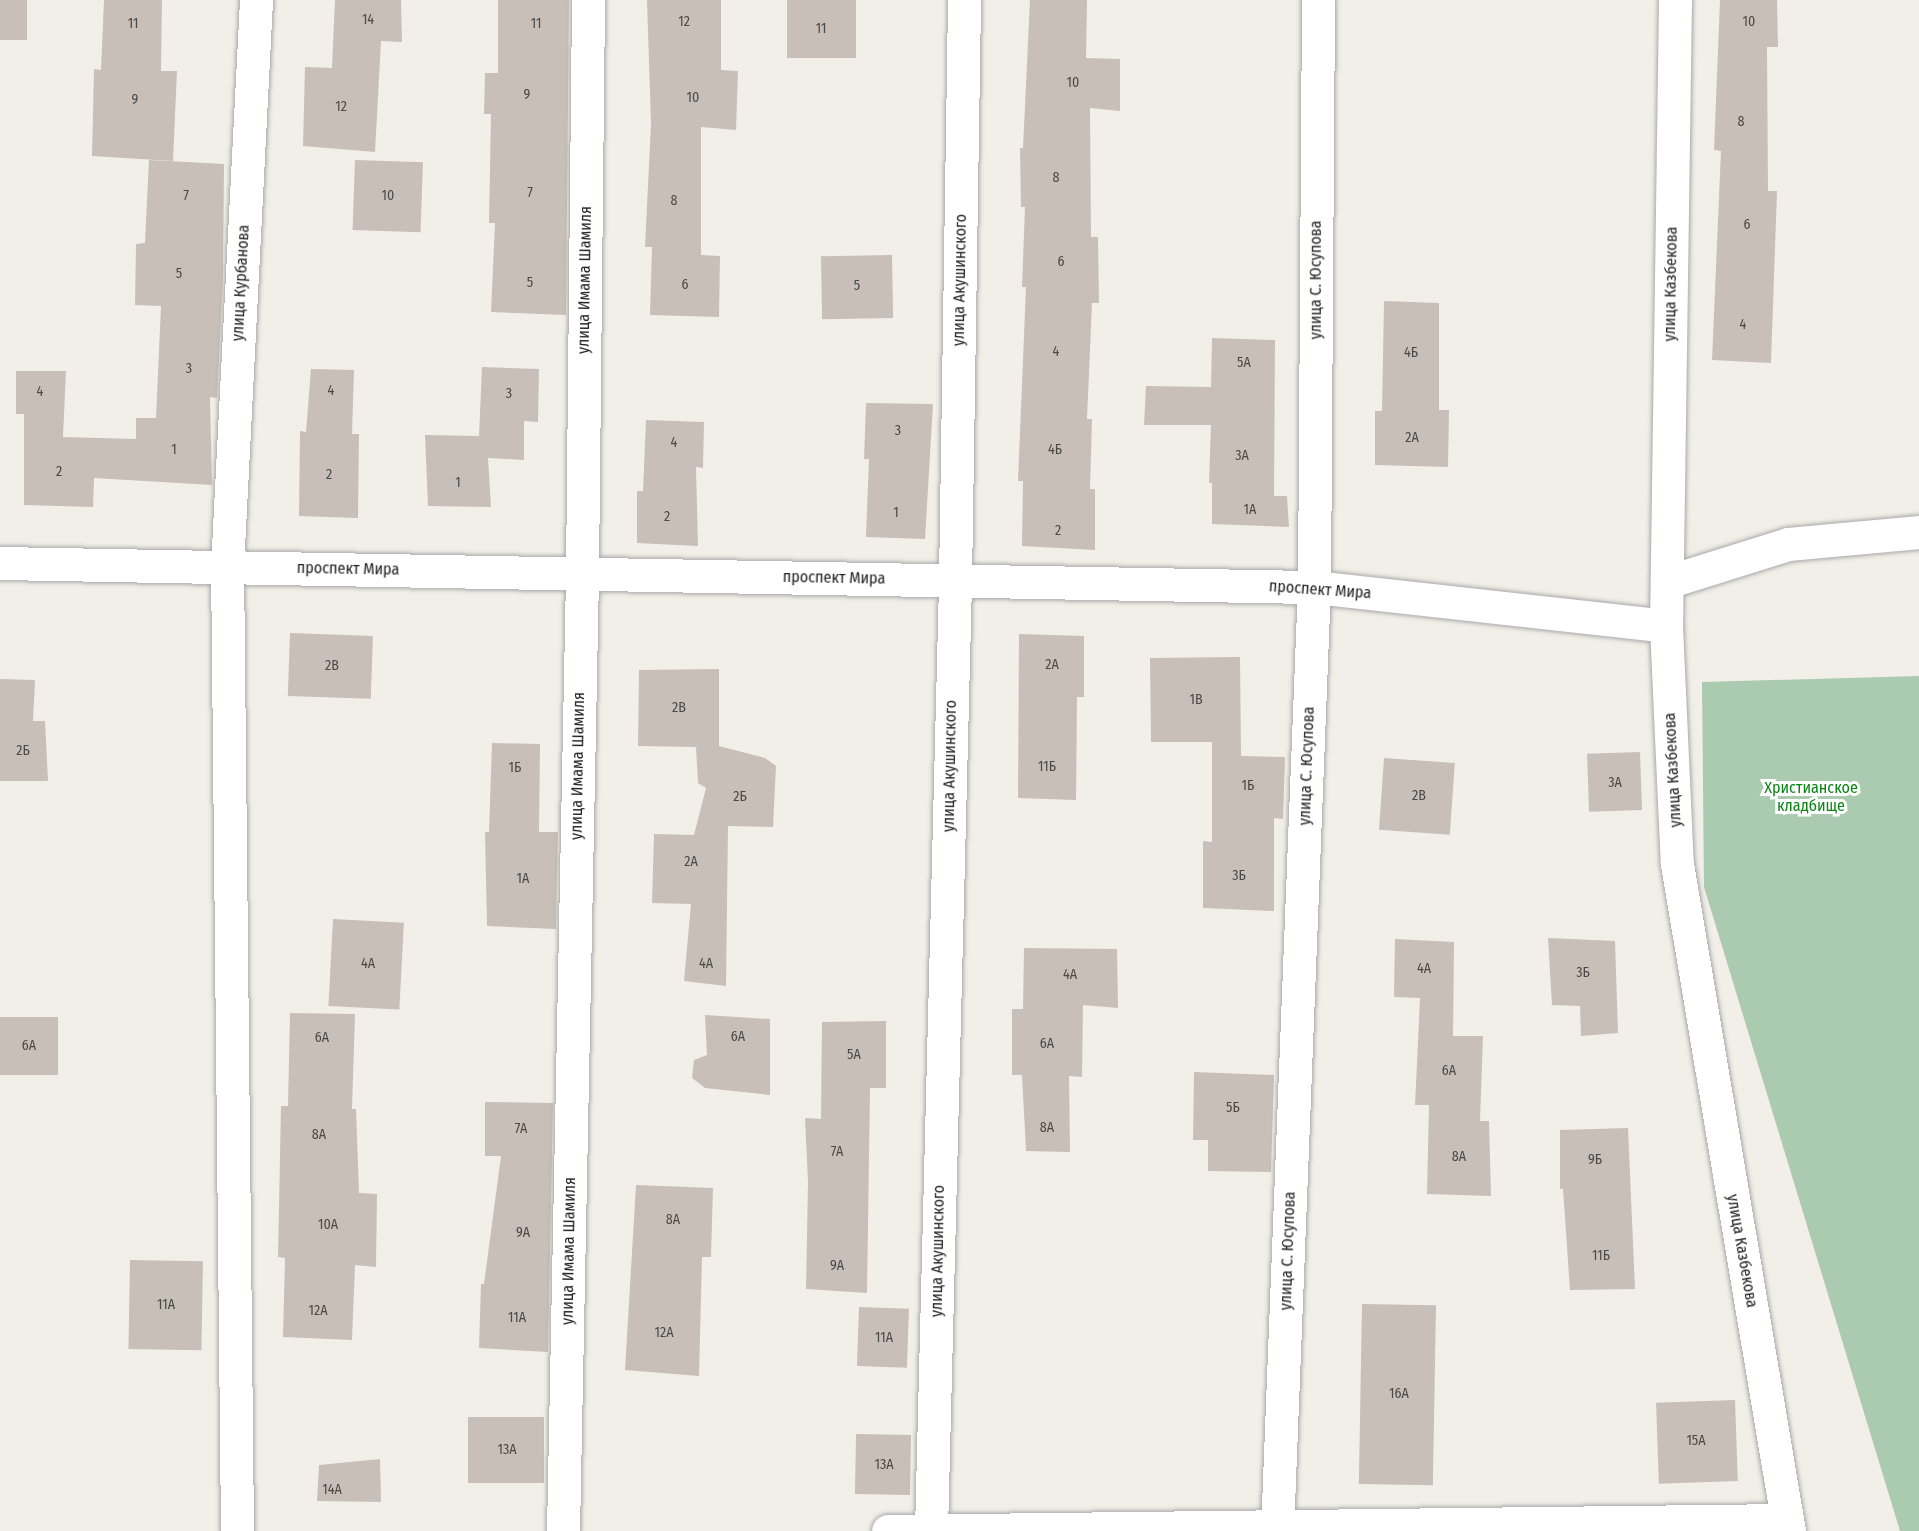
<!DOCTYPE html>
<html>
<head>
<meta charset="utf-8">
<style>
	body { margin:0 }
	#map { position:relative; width:1919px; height:1531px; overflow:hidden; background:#f2efe9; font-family:"Fira Sans Condensed",sans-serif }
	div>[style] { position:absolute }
	.cemetery>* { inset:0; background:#aacbaf }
	.building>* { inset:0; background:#c7bfb8; transform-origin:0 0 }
	.roads { filter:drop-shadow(0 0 2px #a9a9a9) drop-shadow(0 0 2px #a9a9a9) }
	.minor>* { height:33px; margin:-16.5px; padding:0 16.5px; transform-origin:16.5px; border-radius:16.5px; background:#fff }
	span { translate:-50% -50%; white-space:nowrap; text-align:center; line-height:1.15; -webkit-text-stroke:6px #fff; paint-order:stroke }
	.number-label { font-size:14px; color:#4b4948 }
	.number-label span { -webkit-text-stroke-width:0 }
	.street-label { font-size:16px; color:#222 }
	.park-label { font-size:16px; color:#0c8416 }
</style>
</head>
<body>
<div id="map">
	<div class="cemetery">
		<div style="clip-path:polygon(1919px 676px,1919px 1531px,1900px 1531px,1704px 887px,1702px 682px)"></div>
	</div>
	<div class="building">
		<div style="left:0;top:0;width:27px;height:40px"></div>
		<div style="clip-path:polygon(104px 0,162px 0,161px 71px,177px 71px,173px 161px,92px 156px,94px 69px,101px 70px)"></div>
		<div style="clip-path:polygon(335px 0,401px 0,402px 42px,381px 41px,375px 152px,303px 146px,305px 67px,332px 68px)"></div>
		<div style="clip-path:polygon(498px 0,569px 0,566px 315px,491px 312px,495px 223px,489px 223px,491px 114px,484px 114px,485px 73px,498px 73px)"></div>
		<div style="clip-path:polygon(647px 0,721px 0,721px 70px,738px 71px,736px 130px,701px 127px,701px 255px,720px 256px,719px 317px,650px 315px,652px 247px,645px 247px,651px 124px)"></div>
		<div style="left:787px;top:0;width:69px;height:58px"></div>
		<div style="clip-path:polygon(1030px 0,1087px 0,1086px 58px,1120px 59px,1120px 111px,1090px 108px,1091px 237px,1098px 237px,1099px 303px,1092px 303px,1087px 419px,1092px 419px,1090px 489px,1095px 489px,1095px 550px,1022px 546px,1023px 481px,1018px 481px,1026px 287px,1022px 287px,1025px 207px,1021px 207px,1020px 148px,1023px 148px)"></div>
		<div style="clip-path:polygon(1720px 0,1777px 0,1778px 47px,1767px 47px,1768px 191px,1777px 191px,1771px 363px,1712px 360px,1721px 151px,1714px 150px)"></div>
		<div style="clip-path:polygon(149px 160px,224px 164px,223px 278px,217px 398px,210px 397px,212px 485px,94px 478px,93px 507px,24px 505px,24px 414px,16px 414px,16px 371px,66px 371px,63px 437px,136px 439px,136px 418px,156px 418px,161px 306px,135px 305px,136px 244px,145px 243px)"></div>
		<div style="left:355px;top:160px;width:68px;height:70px;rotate:2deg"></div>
		<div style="left:892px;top:255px;width:63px;height:71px;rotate:89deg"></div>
		<div style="clip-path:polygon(1384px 301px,1439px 303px,1439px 410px,1449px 410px,1448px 467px,1375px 465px,1375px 411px,1382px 411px)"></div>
		<div style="clip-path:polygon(1212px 338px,1275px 340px,1274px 496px,1287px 496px,1289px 527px,1212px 524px,1212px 483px,1209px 483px,1211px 425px,1144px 425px,1146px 386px,1211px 387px)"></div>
		<div style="clip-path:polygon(482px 367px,539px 369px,538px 422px,524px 421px,524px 460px,488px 458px,491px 507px,428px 506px,425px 435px,479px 436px)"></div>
		<div style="clip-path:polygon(311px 369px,354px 370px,352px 434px,359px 434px,358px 518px,299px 516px,300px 431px,306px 432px)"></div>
		<div style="clip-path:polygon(866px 403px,933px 404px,925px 539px,866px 537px,869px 459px,864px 459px)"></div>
		<div style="clip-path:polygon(646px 420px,704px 422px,703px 468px,696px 467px,698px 546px,637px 543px,637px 491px,643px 491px)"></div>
		<div style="left:290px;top:633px;width:83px;height:63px;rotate:2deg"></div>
		<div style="clip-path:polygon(1019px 634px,1084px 636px,1084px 697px,1077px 697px,1076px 800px,1018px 798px)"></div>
		<div style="clip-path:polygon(1240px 657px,1241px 756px,1285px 757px,1283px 819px,1274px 818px,1274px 911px,1203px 908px,1203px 841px,1212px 842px,1212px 742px,1151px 742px,1150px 658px)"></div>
		<div style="clip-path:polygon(719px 669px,719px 746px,765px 758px,776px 766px,773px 827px,728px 826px,726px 986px,684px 981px,691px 904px,652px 903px,654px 834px,694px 835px,706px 788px,698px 783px,696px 747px,638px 746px,639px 670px)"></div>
		<div style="clip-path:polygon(0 679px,35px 680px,33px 721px,45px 721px,48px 781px,0 781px)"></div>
		<div style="clip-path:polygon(492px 743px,540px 744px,539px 832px,558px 832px,556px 929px,487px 926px,485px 832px,489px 832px)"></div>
		<div style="left:1640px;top:752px;width:58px;height:53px;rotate:88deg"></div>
		<div style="left:1384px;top:758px;width:71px;height:72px;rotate:4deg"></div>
		<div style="left:333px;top:919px;width:71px;height:87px;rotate:3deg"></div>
		<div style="clip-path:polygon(1548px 938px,1615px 941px,1618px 1033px,1581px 1036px,1580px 1006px,1552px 1005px)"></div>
		<div style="clip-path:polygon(1395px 939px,1454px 942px,1453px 1036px,1483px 1036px,1480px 1121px,1489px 1121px,1491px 1196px,1427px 1194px,1429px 1105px,1415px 1105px,1420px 998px,1394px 997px)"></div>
		<div style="clip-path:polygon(1024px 948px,1117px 949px,1118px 1008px,1083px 1005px,1082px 1077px,1069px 1076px,1070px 1152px,1026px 1151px,1022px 1075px,1012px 1075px,1012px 1009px,1023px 1009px)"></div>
		<div style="clip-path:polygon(290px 1013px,355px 1014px,352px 1109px,356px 1109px,359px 1193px,377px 1194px,376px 1267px,355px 1265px,352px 1340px,283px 1337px,285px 1258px,278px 1257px,281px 1106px,288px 1106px)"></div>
		<div style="clip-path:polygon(705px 1015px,770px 1019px,770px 1095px,705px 1088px,692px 1078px,694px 1060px,707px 1055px)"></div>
		<div style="left:0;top:1017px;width:58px;height:58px"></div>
		<div style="clip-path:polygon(886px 1021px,886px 1088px,870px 1088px,867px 1293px,806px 1289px,808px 1182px,805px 1118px,821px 1119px,822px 1022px)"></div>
		<div style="clip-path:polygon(1194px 1072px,1274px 1075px,1271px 1172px,1208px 1171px,1208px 1140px,1193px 1140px)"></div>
		<div style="clip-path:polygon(485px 1102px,553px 1103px,548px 1352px,479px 1348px,481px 1284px,484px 1284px,501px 1156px,485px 1156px)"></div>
		<div style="clip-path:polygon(1628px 1128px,1635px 1289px,1570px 1290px,1563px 1189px,1560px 1189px,1560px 1130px)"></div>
		<div style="clip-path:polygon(636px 1185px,713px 1188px,711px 1257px,702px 1257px,699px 1376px,625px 1370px)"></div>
		<div style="left:130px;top:1260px;width:73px;height:89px;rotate:1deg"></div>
		<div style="left:1362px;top:1304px;width:74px;height:180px;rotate:1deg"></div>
		<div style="left:859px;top:1307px;width:50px;height:59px;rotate:2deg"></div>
		<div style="left:1735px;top:1400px;width:81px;height:79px;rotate:88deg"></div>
		<div style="left:468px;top:1417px;width:76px;height:66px"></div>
		<div style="left:856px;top:1434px;width:55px;height:60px;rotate:1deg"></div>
		<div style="clip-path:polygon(380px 1459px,381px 1502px,317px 1501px,319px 1465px)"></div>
	</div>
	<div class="roads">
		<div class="minor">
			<div style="left:1675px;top:0;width:626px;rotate:90.82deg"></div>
			<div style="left:1666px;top:626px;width:238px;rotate:87.4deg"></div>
			<div style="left:1677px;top:864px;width:676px;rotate:80.47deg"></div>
			<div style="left:0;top:563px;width:1314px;rotate:1.05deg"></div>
			<div style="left:1314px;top:587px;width:354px;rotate:6.3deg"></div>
			<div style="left:1667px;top:582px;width:127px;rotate:-17.4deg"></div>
			<div style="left:1788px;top:544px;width:132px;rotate:-5.2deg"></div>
			<div style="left:237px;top:1531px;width:964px;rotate:-90.59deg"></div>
			<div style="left:227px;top:567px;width:568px;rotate:-87.07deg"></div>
			<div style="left:563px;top:1531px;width:958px;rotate:-88.86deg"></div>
			<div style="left:582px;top:573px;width:573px;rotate:-89.4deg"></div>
			<div style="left:888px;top:1531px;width:899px;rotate:-0.7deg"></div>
			<div style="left:931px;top:1531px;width:950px;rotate:-88.55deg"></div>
			<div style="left:955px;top:581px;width:581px;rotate:-89.11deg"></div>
			<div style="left:1277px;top:1531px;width:945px;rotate:-87.76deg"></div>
			<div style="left:1314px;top:587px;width:587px;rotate:-89.61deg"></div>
		</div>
	</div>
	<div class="number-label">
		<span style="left:368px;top:20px">14</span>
		<span style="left:684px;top:22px">12</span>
		<span style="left:1749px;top:22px">10</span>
		<span style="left:133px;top:24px">11</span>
		<span style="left:536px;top:24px">11</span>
		<span style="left:821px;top:29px">11</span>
		<span style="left:1073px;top:83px">10</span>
		<span style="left:527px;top:95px">9</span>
		<span style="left:693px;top:98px">10</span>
		<span style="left:135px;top:100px">9</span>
		<span style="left:341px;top:107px">12</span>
		<span style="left:1741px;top:122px">8</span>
		<span style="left:1056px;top:178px">8</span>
		<span style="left:530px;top:193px">7</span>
		<span style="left:186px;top:196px">7</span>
		<span style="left:388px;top:196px">10</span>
		<span style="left:674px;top:201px">8</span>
		<span style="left:1747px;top:225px">6</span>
		<span style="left:1061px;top:262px">6</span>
		<span style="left:179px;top:274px">5</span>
		<span style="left:530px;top:283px">5</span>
		<span style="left:685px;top:285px">6</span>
		<span style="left:857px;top:286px">5</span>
		<span style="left:1743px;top:325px">4</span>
		<span style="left:1056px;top:352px">4</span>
		<span style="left:1411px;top:353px">4Б</span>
		<span style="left:1244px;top:363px">5А</span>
		<span style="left:189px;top:369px">3</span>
		<span style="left:331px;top:391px">4</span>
		<span style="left:40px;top:392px">4</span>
		<span style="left:509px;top:394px">3</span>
		<span style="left:898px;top:431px">3</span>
		<span style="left:1412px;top:438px">2А</span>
		<span style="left:674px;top:443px">4</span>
		<span style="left:174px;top:450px">1</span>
		<span style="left:1055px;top:450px">4Б</span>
		<span style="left:1242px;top:456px">3А</span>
		<span style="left:59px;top:472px">2</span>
		<span style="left:329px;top:475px">2</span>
		<span style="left:458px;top:483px">1</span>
		<span style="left:1250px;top:510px">1А</span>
		<span style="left:896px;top:513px">1</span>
		<span style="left:667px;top:517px">2</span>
		<span style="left:1058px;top:531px">2</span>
		<span style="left:1052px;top:665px">2А</span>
		<span style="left:332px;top:666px">2В</span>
		<span style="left:1196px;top:700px">1В</span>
		<span style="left:679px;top:708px">2В</span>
		<span style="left:23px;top:751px">2Б</span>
		<span style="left:1047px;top:767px">11Б</span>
		<span style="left:515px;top:768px">1Б</span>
		<span style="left:1615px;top:783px">3А</span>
		<span style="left:1248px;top:786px">1Б</span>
		<span style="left:1419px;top:796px">2В</span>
		<span style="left:740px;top:797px">2Б</span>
		<span style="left:691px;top:862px">2А</span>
		<span style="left:1239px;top:876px">3Б</span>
		<span style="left:523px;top:879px">1А</span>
		<span style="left:368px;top:964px">4А</span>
		<span style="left:706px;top:964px">4А</span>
		<span style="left:1424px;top:969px">4А</span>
		<span style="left:1583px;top:973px">3Б</span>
		<span style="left:1070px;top:975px">4А</span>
		<span style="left:738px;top:1037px">6А</span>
		<span style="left:322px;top:1038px">6А</span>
		<span style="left:1047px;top:1044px">6А</span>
		<span style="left:29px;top:1046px">6А</span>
		<span style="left:854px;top:1055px">5А</span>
		<span style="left:1449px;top:1071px">6А</span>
		<span style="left:1233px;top:1108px">5Б</span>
		<span style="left:1047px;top:1128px">8А</span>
		<span style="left:521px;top:1129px">7А</span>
		<span style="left:319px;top:1135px">8А</span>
		<span style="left:837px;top:1152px">7А</span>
		<span style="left:1459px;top:1157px">8А</span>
		<span style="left:1595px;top:1160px">9Б</span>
		<span style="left:673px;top:1220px">8А</span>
		<span style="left:328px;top:1225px">10А</span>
		<span style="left:523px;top:1233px">9А</span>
		<span style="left:1601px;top:1256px">11Б</span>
		<span style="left:837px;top:1266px">9А</span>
		<span style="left:166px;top:1305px">11А</span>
		<span style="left:318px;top:1311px">12А</span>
		<span style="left:517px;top:1318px">11А</span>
		<span style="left:664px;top:1333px">12А</span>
		<span style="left:884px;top:1338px">11А</span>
		<span style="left:1399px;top:1394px">16А</span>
		<span style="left:1696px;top:1441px">15А</span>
		<span style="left:507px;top:1450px">13А</span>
		<span style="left:884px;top:1465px">13А</span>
		<span style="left:332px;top:1490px">14А</span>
	</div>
	<div class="street-label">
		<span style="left:585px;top:280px;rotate:-89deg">улица Имама Шамиля</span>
		<span style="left:960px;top:280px;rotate:-89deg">улица Акушинского</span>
		<span style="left:1316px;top:280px;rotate:-90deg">улица С. Юсупова</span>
		<span style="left:241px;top:283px;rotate:-87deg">улица Курбанова</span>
		<span style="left:1671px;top:284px;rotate:-89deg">улица Казбекова</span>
		<span style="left:348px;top:569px;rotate:1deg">проспект Мира</span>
		<span style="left:834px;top:578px;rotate:1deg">проспект Мира</span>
		<span style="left:1320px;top:590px;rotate:4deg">проспект Мира</span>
		<span style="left:578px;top:766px;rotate:-89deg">улица Имама Шамиля</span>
		<span style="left:950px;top:766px;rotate:-89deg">улица Акушинского</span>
		<span style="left:1307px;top:766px;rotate:-88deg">улица С. Юсупова</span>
		<span style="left:1673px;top:770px;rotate:-93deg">улица Казбекова</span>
		<span style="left:569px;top:1251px;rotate:-89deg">улица Имама Шамиля</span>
		<span style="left:938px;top:1251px;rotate:-89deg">улица Акушинского</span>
		<span style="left:1288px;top:1251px;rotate:-88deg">улица С. Юсупова</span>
		<span style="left:1742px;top:1251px;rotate:80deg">улица Казбекова</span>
	</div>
	<div class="park-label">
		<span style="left:1811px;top:797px">Христианское<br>кладбище</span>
	</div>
</div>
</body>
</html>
